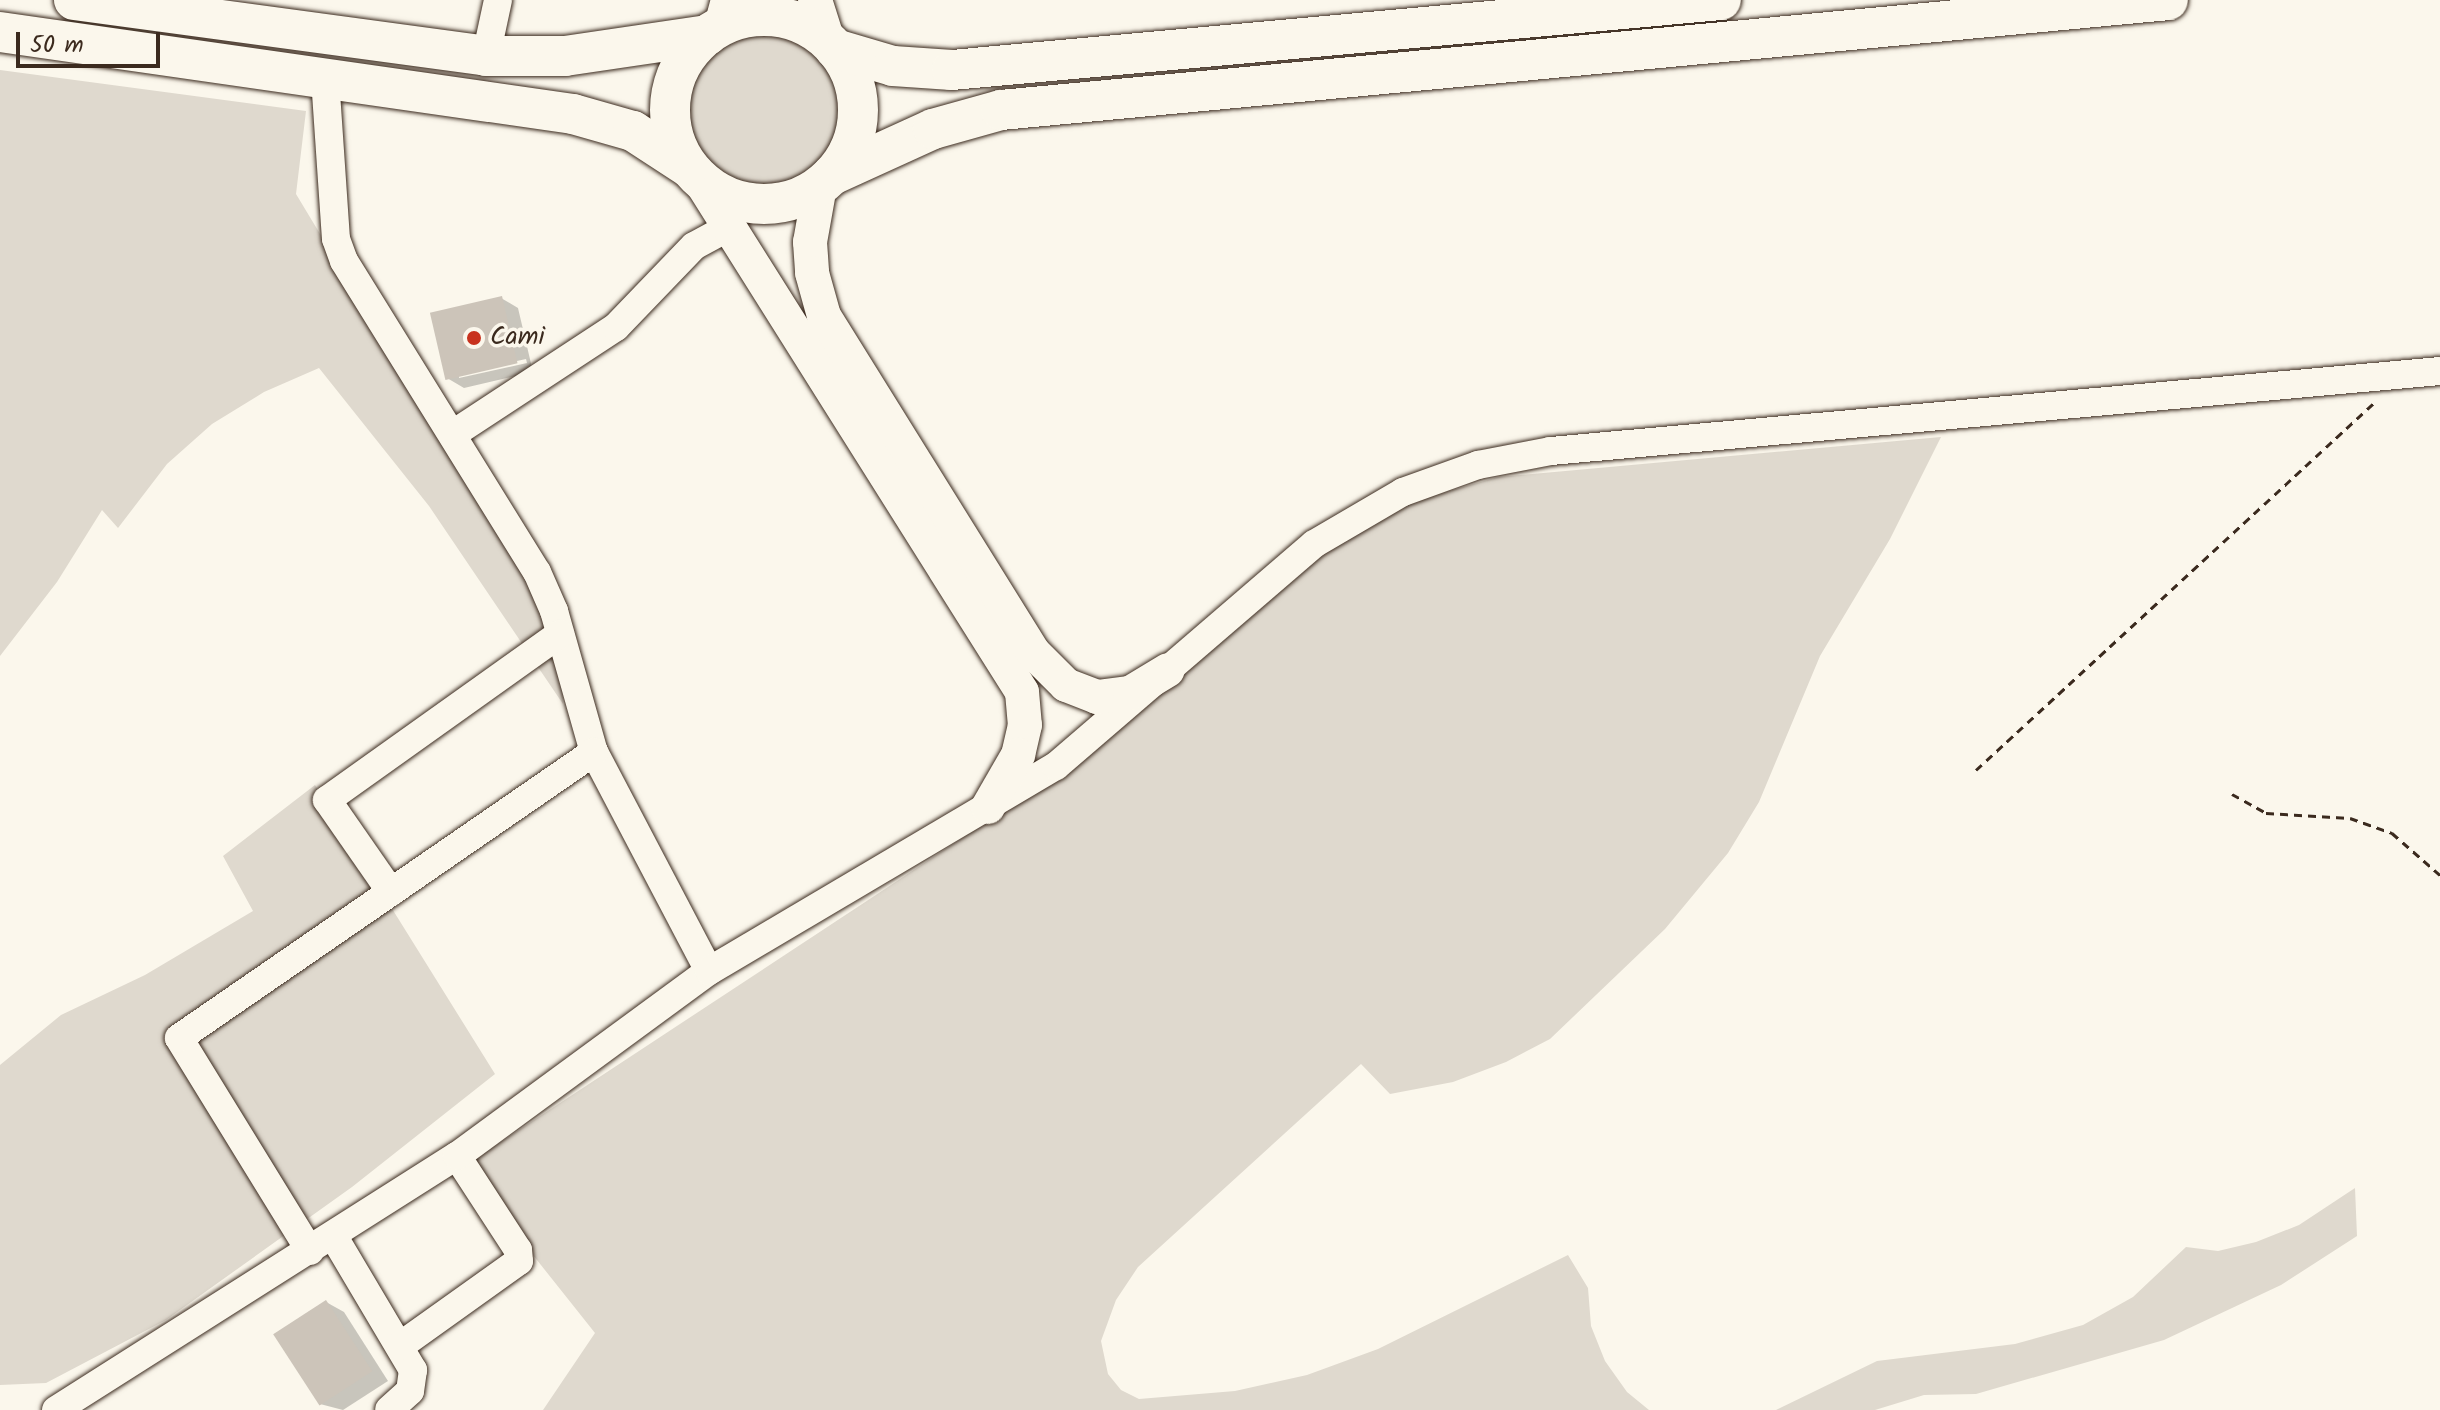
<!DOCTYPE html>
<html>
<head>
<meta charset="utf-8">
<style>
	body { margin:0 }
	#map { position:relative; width:2440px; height:1410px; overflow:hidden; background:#fbf7ec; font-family:Kalam,sans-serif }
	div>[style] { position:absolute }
	.green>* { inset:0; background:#dfd9ce }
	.round { border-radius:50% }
	.shadow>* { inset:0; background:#0003 }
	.building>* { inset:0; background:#ccc4b9; transform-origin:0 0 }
	.path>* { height:3px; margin-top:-1.5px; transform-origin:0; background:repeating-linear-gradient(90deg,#3b2a1e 0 8px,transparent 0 14px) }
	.roads { filter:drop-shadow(0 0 2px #3b2a1e) drop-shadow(0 0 2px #3b2a1e) }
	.minor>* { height:28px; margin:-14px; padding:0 14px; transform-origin:14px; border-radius:14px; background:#fbf7ec }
	.major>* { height:34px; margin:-17px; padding:0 17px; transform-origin:17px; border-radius:17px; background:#fbf7ec }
	.highway>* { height:40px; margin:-20px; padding:0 20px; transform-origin:20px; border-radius:20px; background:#fbf7ec }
	.highway>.ring { margin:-20px; padding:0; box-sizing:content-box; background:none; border:40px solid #fbf7ec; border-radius:50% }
	.dots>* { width:22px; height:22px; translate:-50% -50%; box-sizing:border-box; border:4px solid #fbf7ec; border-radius:50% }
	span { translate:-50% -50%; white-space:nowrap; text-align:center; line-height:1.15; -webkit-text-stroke:7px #fbf7ec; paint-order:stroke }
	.poi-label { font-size:26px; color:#3b2a1e }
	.left { translate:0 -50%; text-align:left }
	.scale { position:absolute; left:16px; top:32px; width:144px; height:36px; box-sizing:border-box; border:4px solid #3b2a1e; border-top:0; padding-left:10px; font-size:24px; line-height:28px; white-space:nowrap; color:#3b2a1e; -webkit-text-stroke:6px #fbf7ec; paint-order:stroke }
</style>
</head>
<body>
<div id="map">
	<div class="green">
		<div class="round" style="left:687px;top:33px;width:154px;height:154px"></div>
		<div style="clip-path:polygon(0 70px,306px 111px,296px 194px,408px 380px,520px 543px,562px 677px,563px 704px,429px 506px,319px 368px,264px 392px,212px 424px,167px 464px,118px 528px,102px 510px,57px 582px,0 656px)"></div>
		<div style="clip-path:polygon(1941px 437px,1890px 539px,1820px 656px,1759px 802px,1728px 853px,1665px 929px,1550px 1039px,1506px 1062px,1453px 1082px,1390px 1094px,1361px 1064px,1138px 1267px,1116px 1300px,1101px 1341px,1108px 1374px,1121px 1390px,1139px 1399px,1235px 1391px,1307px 1375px,1378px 1349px,1568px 1255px,1588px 1288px,1591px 1326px,1605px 1361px,1627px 1392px,1649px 1410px,543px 1410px,595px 1333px,463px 1167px,1032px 792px,1335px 540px,1387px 509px,1498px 477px)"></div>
		<div style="clip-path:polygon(315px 785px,495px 1074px,352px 1187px,166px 1320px,46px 1383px,0 1385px,0 1065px,61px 1015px,145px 975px,253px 911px,223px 856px)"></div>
		<div style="clip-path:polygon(2355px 1188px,2357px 1236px,2281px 1285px,2164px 1340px,1976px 1394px,1924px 1395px,1875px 1410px,1776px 1410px,1877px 1361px,2015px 1344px,2083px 1325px,2133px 1297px,2186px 1247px,2218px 1251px,2256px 1242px,2299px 1225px)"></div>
	</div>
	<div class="shadow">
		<div style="clip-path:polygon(evenodd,501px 298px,518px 308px,533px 372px,464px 388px,447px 378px,501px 298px,526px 359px,527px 363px,459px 378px,459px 374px,526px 359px)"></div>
		<div style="clip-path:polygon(326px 1302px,344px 1312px,388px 1381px,343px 1410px,320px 1404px)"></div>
	</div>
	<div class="building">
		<div style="left:502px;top:296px;width:69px;height:74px;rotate:77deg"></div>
		<div style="left:326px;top:1300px;width:85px;height:63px;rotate:57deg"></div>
	</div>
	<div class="path">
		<div style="left:1976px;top:770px;width:544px;rotate:-42.69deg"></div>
		<div style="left:2232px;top:794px;width:39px;rotate:29deg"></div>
		<div style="left:2266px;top:813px;width:84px;rotate:3.4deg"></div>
		<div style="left:2350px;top:818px;width:45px;rotate:19.7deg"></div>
		<div style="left:2392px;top:833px;width:64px;rotate:41.2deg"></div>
	</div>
	<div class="roads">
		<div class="minor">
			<div style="left:486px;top:56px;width:57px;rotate:-77.9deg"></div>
			<div style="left:325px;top:78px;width:161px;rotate:86.1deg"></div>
			<div style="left:336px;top:239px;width:23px;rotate:70deg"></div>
			<div style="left:344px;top:261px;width:366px;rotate:58.2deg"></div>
			<div style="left:537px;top:572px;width:43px;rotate:66.4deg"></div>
			<div style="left:554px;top:611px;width:147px;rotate:74.2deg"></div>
			<div style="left:594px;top:752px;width:247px;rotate:62.3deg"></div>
			<div style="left:453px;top:434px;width:195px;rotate:-33.3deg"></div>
			<div style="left:616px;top:327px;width:112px;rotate:-46.1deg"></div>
			<div style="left:694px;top:246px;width:42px;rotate:-28.4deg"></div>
			<div style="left:391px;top:892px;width:112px;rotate:-124.8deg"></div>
			<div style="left:327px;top:800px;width:286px;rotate:-35.5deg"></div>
			<div style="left:334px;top:1237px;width:155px;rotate:59.3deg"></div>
			<div style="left:413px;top:1370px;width:21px;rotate:98deg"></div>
			<div style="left:410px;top:1391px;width:28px;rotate:138deg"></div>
			<div style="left:310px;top:1251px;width:250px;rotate:-121.6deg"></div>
			<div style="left:179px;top:1038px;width:504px;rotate:-34.57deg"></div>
			<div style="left:400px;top:1346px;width:146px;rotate:-35.5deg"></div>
			<div style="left:519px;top:1261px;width:11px;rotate:-95deg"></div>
			<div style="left:518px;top:1250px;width:112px;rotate:-123deg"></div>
			<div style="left:56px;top:1410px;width:475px;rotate:-32.4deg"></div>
			<div style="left:457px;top:1156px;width:313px;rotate:-36.3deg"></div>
			<div style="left:709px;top:971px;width:403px;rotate:-30.6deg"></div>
			<div style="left:1056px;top:766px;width:340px;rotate:-40.7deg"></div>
			<div style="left:1314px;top:544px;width:103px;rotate:-30.3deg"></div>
			<div style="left:1403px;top:492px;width:80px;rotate:-19.8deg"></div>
			<div style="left:1478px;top:465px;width:74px;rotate:-10.9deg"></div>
			<div style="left:1551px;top:451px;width:893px;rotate:-5.14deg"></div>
		</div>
		<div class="major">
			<div style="left:815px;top:0;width:43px;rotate:72.4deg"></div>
			<div style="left:721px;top:26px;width:27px;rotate:-75deg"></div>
			<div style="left:699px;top:179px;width:606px;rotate:57.8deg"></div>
			<div style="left:1022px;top:692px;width:33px;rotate:85deg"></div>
			<div style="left:1025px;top:725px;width:31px;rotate:103deg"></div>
			<div style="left:1018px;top:755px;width:60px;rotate:120deg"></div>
			<div style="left:820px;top:186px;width:57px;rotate:100.1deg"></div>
			<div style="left:810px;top:242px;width:31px;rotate:86deg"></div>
			<div style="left:812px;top:273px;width:45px;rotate:74.4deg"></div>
			<div style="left:824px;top:316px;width:397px;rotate:58.1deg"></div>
			<div style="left:1034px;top:653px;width:45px;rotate:45deg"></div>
			<div style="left:1066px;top:685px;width:33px;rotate:21deg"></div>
			<div style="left:1097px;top:697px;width:33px;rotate:-7deg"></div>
			<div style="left:1130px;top:693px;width:44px;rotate:-31.2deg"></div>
		</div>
		<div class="highway">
			<div style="left:74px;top:0;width:416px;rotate:7.7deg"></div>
			<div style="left:486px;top:56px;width:79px"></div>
			<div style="left:565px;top:56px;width:144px;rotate:-8.4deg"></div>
			<div class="ring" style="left:670px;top:16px;width:148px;height:148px"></div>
			<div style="left:0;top:32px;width:579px;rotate:8.14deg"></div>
			<div style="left:573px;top:114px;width:62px;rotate:15.8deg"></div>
			<div style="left:633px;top:131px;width:66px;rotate:33.2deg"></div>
			<div style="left:835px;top:49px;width:60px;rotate:16.3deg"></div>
			<div style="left:893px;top:66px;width:59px;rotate:3.9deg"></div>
			<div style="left:952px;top:70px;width:772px;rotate:-5.2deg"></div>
			<div style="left:832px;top:175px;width:111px;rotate:-24.5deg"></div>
			<div style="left:933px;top:129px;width:71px;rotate:-15.6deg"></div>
			<div style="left:1001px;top:110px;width:1172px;rotate:-5.38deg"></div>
		</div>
	</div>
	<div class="dots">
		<div style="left:474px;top:338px;background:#c8321e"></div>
	</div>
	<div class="poi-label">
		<span class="left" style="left:490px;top:338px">Cami</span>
	</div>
	<div class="scale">50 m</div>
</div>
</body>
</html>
